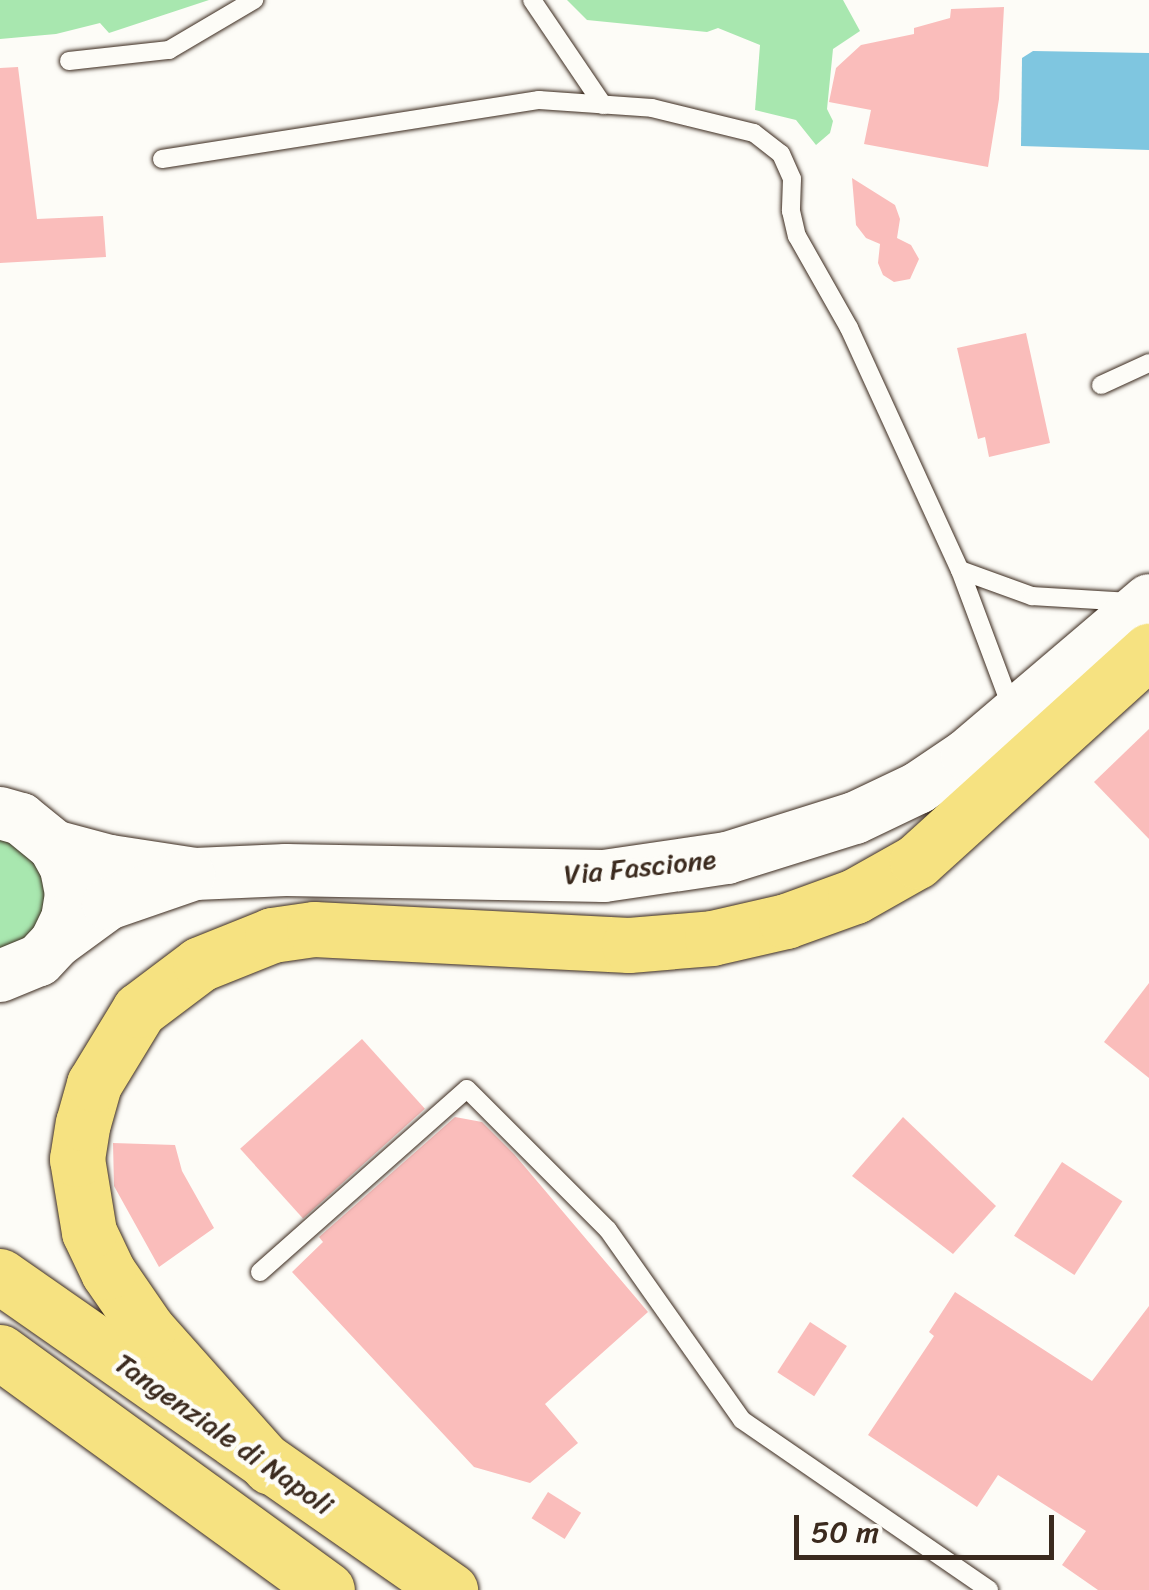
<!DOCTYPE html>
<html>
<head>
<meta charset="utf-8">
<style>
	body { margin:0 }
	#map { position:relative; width:1149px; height:1590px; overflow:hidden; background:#fdfcf7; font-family:Sriracha,sans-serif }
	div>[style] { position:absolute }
	.green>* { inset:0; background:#a8e7af }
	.water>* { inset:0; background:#7fc6e0 }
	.building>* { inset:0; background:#fabdbb; transform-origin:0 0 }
	.roads { filter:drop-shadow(0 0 2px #3b2a1e) drop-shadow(0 0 2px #3b2a1e) }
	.service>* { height:18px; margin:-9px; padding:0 9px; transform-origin:9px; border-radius:9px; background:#fdfcf7 }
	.secondary>* { height:52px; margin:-26px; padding:0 26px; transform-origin:26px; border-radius:26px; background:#fdfcf7 }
	.motorway>* { height:55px; margin:-27.5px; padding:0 27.5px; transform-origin:27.5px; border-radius:27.5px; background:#f6e281 }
	span { translate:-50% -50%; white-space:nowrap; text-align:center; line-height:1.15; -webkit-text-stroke:9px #fdfcf7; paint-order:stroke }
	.street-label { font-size:28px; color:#3b2a1e }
	.scale { position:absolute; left:794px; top:1515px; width:260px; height:45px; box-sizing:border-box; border:5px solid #3b2a1e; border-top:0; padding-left:12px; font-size:30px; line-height:35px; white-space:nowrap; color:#3b2a1e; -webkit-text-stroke:8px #fdfcf7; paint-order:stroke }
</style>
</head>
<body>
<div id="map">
	<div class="green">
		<div style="clip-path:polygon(0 0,209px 0,109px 33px,100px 23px,56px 34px,0 39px)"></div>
		<div style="clip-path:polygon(567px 0,843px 0,860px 31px,833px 49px,827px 109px,833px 121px,830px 133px,816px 145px,796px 120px,755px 110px,760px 45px,718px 28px,707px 32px,587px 20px)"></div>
		<div style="clip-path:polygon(0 830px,32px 846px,49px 905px,28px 940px,0 953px)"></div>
	</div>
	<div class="water">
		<div style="clip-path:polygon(1033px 51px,1149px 53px,1149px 150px,1021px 146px,1022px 58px)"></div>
	</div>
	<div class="building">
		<div style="clip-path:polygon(1004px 7px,999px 99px,988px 167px,864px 144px,871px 110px,829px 102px,836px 68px,861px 45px,914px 34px,914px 28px,950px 18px,951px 9px)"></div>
		<div style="clip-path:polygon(18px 67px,37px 219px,103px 216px,106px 257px,0 263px,0 68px)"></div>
		<div style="clip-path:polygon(852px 178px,895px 205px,900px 219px,897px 238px,911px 245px,919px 259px,910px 279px,894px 282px,883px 275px,878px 263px,880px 244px,866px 238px,856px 225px)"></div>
		<div style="clip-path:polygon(1026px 333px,1050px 443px,989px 457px,985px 437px,978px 439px,957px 348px)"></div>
		<div style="clip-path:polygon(1149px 729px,1149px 839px,1094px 782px)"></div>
		<div style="clip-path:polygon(1149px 983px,1149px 1078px,1104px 1042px)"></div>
		<div style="left:362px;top:1039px;width:94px;height:164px;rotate:48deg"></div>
		<div style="clip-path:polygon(455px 1117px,482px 1122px,514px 1154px,648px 1312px,545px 1404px,578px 1443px,530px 1483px,474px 1467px,292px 1272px,323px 1242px,319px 1237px)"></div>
		<div style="clip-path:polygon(903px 1117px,996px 1206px,953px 1254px,852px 1176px)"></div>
		<div style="clip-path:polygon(113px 1143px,175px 1145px,182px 1171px,214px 1228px,159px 1267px,114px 1186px)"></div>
		<div style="left:1062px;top:1162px;width:72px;height:88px;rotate:33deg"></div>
		<div style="clip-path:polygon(955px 1292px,1092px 1381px,1149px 1306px,1149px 1590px,1098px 1590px,1062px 1565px,1086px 1531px,998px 1475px,977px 1507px,868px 1435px,934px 1336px,929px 1332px)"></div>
		<div style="left:810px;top:1322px;width:44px;height:60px;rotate:33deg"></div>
		<div style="left:548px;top:1492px;width:39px;height:31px;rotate:32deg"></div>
	</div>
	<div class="roads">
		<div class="service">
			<div style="left:532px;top:0;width:127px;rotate:55.9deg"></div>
			<div style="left:69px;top:61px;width:101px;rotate:-6.3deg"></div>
			<div style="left:169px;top:50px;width:99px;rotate:-30.5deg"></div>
			<div style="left:162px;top:159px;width:382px;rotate:-8.9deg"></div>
			<div style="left:539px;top:100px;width:113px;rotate:4deg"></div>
			<div style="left:652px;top:108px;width:105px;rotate:13.8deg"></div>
			<div style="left:754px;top:133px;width:34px;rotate:38deg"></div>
			<div style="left:781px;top:154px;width:27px;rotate:66deg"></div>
			<div style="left:792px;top:179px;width:32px;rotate:92deg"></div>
			<div style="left:791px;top:211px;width:26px;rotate:77deg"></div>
			<div style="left:797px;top:236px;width:106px;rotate:60.5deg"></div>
			<div style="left:849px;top:328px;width:266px;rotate:65.4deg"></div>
			<div style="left:960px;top:570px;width:148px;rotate:69.5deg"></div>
			<div style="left:1101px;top:385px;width:53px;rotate:-24.6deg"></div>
			<div style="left:960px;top:570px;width:77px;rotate:19.9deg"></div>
			<div style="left:1032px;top:596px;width:98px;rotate:3.5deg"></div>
			<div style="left:260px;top:1272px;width:276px;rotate:-41.5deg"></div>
			<div style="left:467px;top:1089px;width:199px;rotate:45deg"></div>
			<div style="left:608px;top:1230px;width:232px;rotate:54.8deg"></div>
			<div style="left:742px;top:1420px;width:300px;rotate:34.5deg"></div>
		</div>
		<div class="secondary">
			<div style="left:0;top:813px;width:22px;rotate:16deg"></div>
			<div style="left:21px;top:819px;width:43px;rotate:39.3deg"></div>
			<div style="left:54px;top:846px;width:25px;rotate:61deg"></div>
			<div style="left:66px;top:868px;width:26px;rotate:79deg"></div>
			<div style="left:71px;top:894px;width:25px;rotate:99deg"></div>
			<div style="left:67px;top:919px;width:25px;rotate:116deg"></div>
			<div style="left:56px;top:942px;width:25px;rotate:133deg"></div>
			<div style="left:39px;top:960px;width:42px;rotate:157.7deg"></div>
			<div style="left:54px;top:846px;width:58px;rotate:15deg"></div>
			<div style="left:110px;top:861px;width:86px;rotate:8.7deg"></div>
			<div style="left:195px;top:874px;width:91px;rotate:-2.5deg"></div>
			<div style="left:286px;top:870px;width:318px;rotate:1.1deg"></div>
			<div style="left:604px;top:876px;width:124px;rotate:-8.3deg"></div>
			<div style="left:727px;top:858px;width:134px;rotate:-17.4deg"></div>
			<div style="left:855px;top:818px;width:70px;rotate:-25.5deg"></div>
			<div style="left:918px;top:788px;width:59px;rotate:-34deg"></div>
			<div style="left:967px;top:755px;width:239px;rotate:-40.4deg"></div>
			<div style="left:56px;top:942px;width:64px;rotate:-36.2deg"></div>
			<div style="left:108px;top:904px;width:86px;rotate:-19.1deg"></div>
		</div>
		<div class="motorway">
			<div style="left:0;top:1276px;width:549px;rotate:34.91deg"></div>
			<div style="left:0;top:1352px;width:404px;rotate:36deg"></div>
			<div style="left:270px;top:1467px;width:183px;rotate:-131.7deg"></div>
			<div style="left:148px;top:1330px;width:70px;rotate:-124.6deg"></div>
			<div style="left:108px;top:1272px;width:44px;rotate:-115.4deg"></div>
			<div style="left:89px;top:1232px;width:74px;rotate:-99.3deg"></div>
			<div style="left:77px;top:1159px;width:36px;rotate:-81deg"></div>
			<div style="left:83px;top:1123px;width:41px;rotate:-74.2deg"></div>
			<div style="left:94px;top:1084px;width:87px;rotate:-58.7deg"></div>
			<div style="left:139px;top:1010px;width:76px;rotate:-37deg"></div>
			<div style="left:200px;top:964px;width:78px;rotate:-21.9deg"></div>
			<div style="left:272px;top:935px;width:42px;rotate:-8.1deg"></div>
			<div style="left:314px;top:929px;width:315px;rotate:2.9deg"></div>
			<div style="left:629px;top:945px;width:83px;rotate:-4.8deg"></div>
			<div style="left:712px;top:938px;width:76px;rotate:-12.9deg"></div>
			<div style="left:786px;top:921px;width:73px;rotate:-19.9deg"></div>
			<div style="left:855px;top:896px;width:71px;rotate:-29.4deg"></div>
			<div style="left:917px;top:861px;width:313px;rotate:-42.2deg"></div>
		</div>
	</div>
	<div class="street-label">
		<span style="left:640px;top:867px;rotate:-6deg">Via Fascione</span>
		<span style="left:224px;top:1434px;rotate:35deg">Tangenziale di Napoli</span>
	</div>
	<div class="scale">50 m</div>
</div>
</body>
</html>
